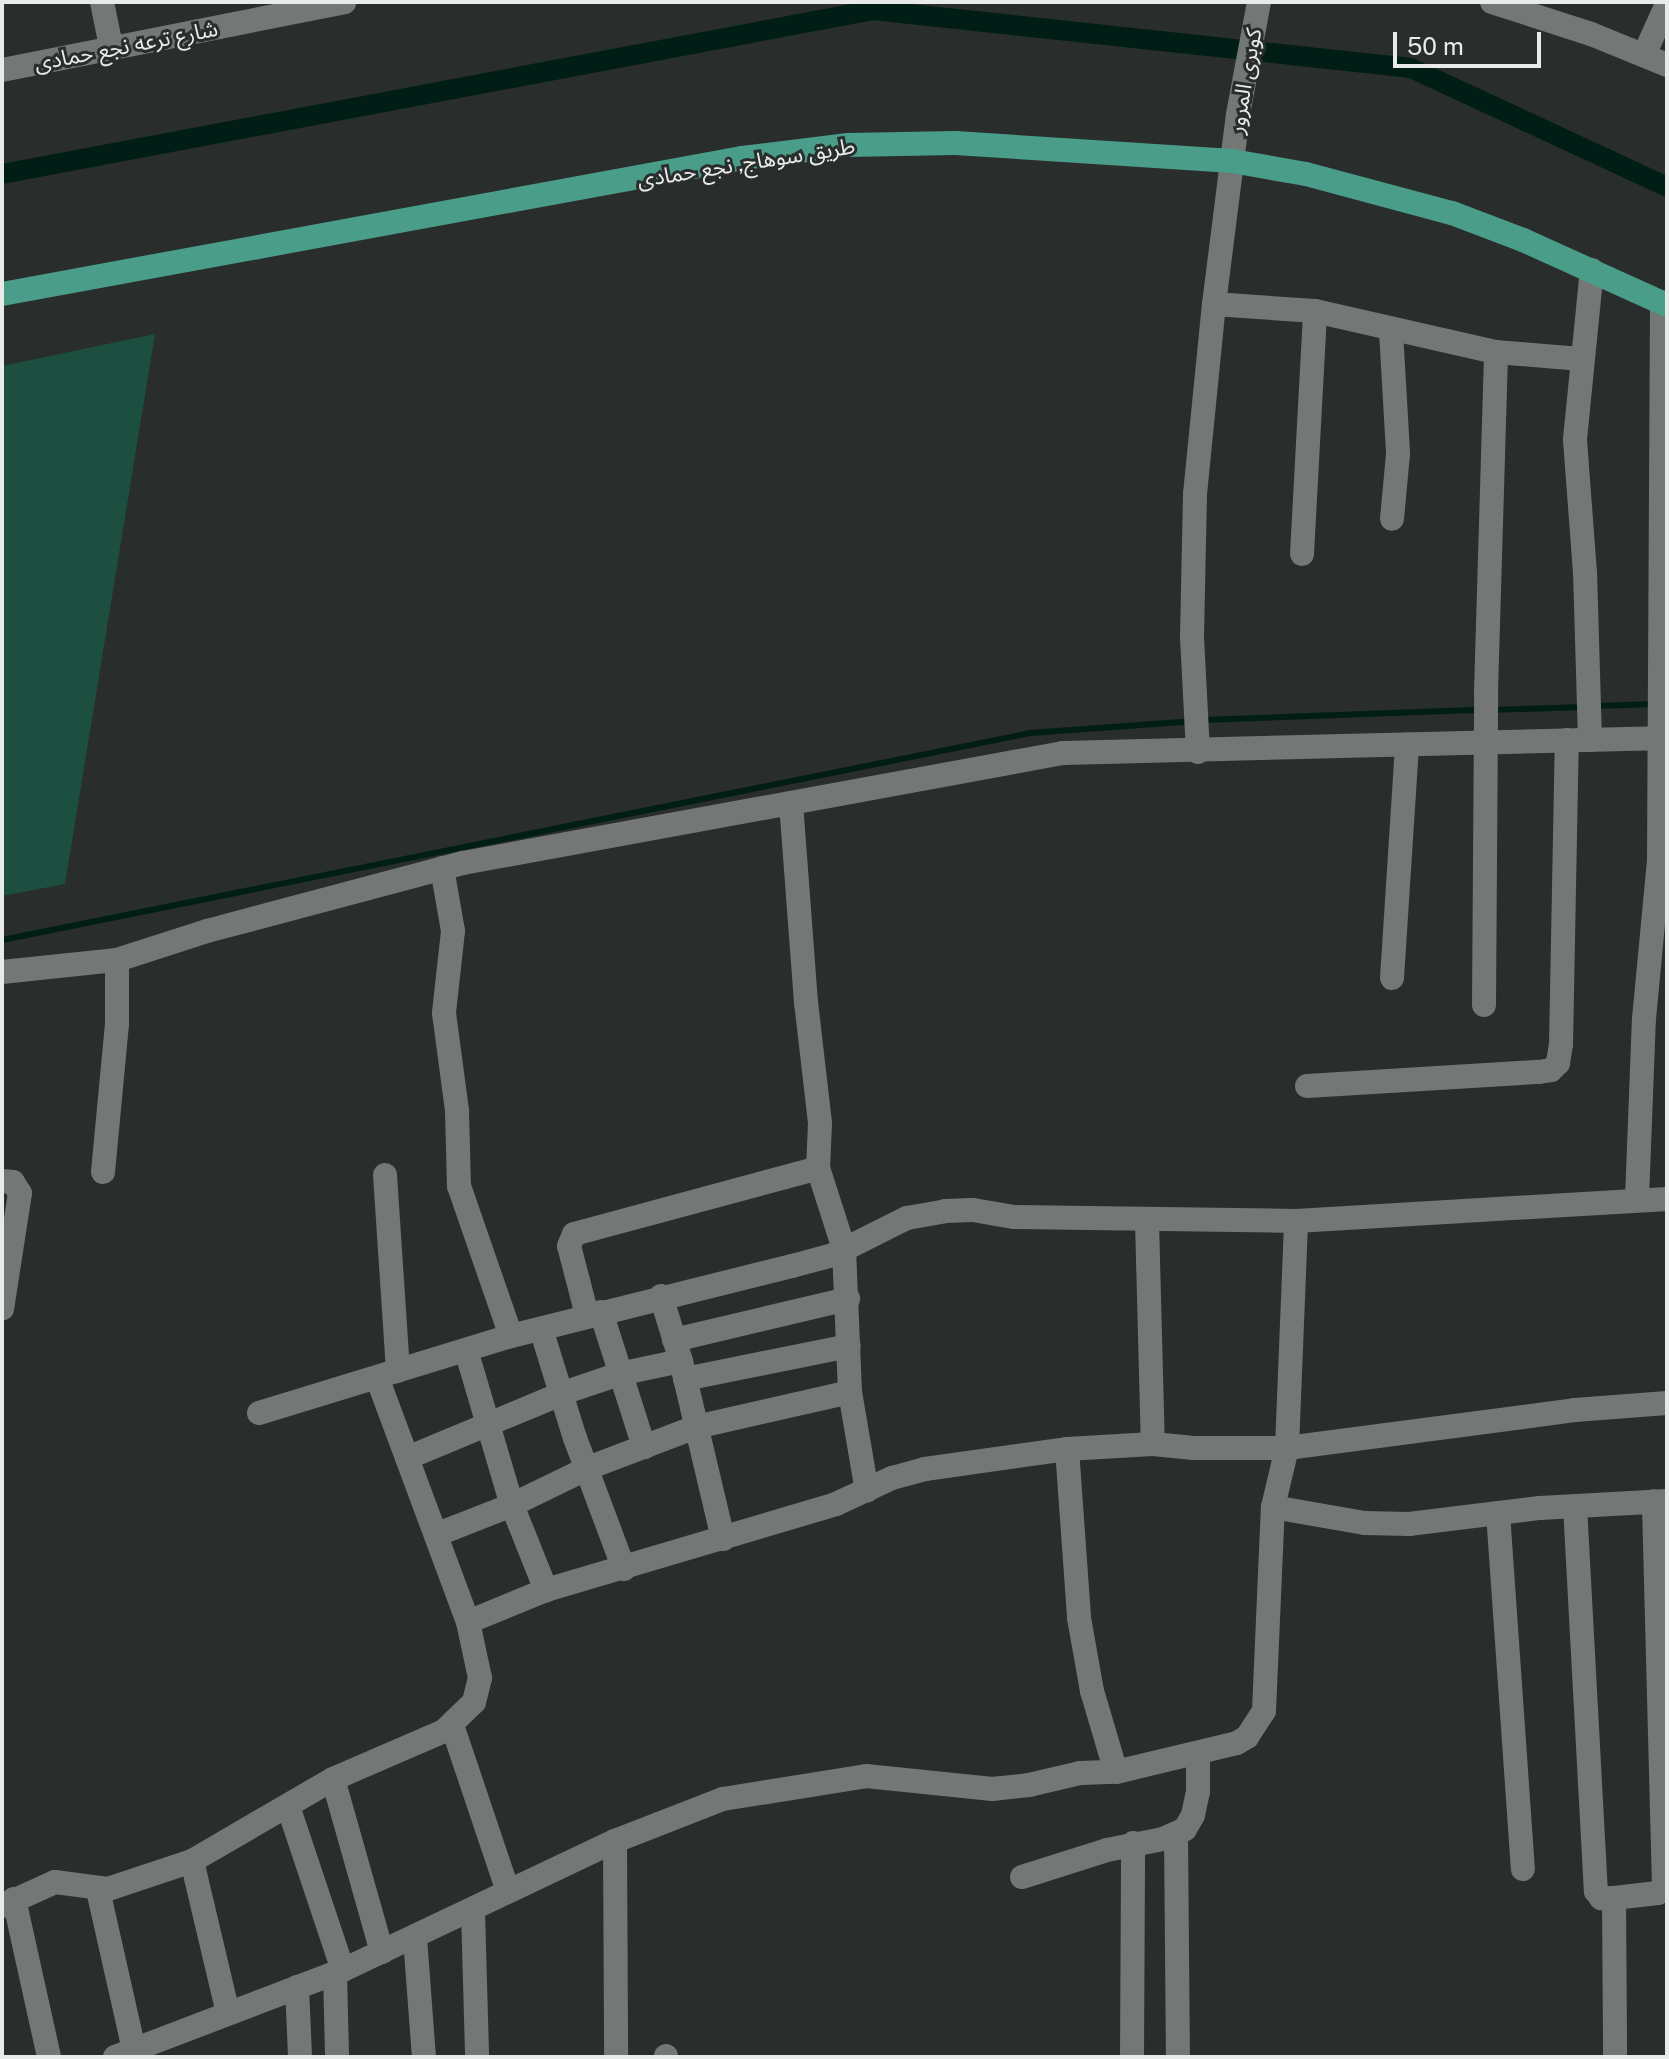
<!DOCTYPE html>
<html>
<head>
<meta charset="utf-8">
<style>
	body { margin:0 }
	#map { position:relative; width:1669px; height:2059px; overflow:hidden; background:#292d2c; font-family:"Public Sans","Noto Sans Arabic",sans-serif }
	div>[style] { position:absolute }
	.green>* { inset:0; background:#1d4f41 }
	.stream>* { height:6px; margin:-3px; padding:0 3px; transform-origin:3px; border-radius:3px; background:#001e16 }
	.canal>* { height:20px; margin:-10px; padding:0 10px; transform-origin:10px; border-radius:10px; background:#001e16 }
	.minor>* { height:24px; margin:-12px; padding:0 12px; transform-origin:12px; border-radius:12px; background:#737876 }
	.major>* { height:24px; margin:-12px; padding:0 12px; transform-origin:12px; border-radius:12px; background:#4a9d89 }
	span { translate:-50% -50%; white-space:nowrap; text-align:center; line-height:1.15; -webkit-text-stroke:6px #292d2c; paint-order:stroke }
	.street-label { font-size:22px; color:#e8ebea }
	.frame { position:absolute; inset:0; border:4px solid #e8ebea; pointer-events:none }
	.scale { position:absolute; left:1393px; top:32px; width:148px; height:36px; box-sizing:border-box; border:4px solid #e8ebea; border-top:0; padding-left:10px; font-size:24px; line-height:28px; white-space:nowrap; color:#e8ebea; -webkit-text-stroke:6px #292d2c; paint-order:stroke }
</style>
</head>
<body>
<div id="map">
	<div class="green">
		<div style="clip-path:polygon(155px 334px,65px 884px,2px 896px,2px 366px)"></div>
	</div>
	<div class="stream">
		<div style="left:1595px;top:706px;width:60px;rotate:-1.9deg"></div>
		<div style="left:1491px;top:710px;width:92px;rotate:-1.9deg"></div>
		<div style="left:1203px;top:720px;width:277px;rotate:-2.1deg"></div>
		<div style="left:2px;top:940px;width:1049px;rotate:-11.38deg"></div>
		<div style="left:1030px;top:733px;width:162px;rotate:-4.2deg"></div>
	</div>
	<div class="canal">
		<div style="left:2px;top:174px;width:886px;rotate:-10.66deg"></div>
		<div style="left:873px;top:10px;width:541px;rotate:6.15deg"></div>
		<div style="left:1411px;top:68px;width:282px;rotate:24.9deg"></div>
	</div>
	<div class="minor">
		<div style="left:102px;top:2px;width:50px;rotate:78.5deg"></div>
		<div style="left:1259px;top:2px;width:114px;rotate:100.6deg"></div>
		<div style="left:1238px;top:114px;width:192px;rotate:97.2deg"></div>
		<div style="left:1214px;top:304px;width:101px;rotate:4deg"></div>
		<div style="left:1315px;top:311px;width:186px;rotate:12.8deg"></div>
		<div style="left:1492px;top:2px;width:104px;rotate:17.9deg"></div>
		<div style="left:1591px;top:34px;width:82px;rotate:22.2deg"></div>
		<div style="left:1644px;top:55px;width:56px;rotate:-65.7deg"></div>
		<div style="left:2px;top:70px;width:349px;rotate:-11.2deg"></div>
		<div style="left:1391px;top:331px;width:123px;rotate:86.7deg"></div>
		<div style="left:1398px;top:454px;width:65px;rotate:95.3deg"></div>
		<div style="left:1302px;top:554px;width:243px;rotate:-86.9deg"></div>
		<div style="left:1590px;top:740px;width:167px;rotate:-91.7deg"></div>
		<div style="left:1585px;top:573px;width:134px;rotate:-94.3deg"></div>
		<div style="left:1575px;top:439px;width:170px;rotate:-84.3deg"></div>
		<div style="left:1198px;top:752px;width:115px;rotate:-93deg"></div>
		<div style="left:1192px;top:637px;width:143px;rotate:-88.8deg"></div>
		<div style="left:1195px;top:494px;width:191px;rotate:-84.3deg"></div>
		<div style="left:791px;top:803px;width:200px;rotate:85.7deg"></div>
		<div style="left:806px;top:1002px;width:122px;rotate:83.4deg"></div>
		<div style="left:820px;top:1123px;width:45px;rotate:92.5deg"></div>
		<div style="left:818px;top:1168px;width:85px;rotate:72.2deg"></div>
		<div style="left:844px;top:1249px;width:143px;rotate:87.6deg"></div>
		<div style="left:850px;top:1392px;width:100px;rotate:80.3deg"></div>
		<div style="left:442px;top:868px;width:64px;rotate:80.1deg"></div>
		<div style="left:453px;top:931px;width:82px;rotate:96.3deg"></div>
		<div style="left:444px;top:1013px;width:99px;rotate:82.4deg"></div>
		<div style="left:457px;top:1111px;width:75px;rotate:88.5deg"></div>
		<div style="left:459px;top:1186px;width:159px;rotate:70.9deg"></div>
		<div style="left:511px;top:1336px;width:290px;rotate:-14deg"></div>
		<div style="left:792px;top:1266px;width:42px;rotate:-15deg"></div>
		<div style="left:833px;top:1255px;width:83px;rotate:-26.6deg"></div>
		<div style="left:907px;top:1218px;width:39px;rotate:-10deg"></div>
		<div style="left:945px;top:1211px;width:28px;rotate:-2deg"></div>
		<div style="left:973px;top:1210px;width:42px;rotate:9.7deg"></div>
		<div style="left:1014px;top:1217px;width:282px;rotate:0.8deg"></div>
		<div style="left:1296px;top:1221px;width:372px;rotate:-3.4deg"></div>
		<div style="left:2px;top:972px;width:116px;rotate:-6deg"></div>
		<div style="left:117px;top:960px;width:95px;rotate:-17.9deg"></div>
		<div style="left:207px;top:931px;width:265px;rotate:-14.9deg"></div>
		<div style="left:463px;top:863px;width:610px;rotate:-10.39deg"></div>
		<div style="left:1063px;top:753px;width:604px;rotate:-1.42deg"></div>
		<div style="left:1392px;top:978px;width:234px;rotate:-86.3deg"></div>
		<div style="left:1484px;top:1005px;width:313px;rotate:-89.6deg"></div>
		<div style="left:1486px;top:692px;width:340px;rotate:-88.3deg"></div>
		<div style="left:1496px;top:352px;width:85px;rotate:4.7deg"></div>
		<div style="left:1307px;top:1086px;width:232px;rotate:-3.5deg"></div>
		<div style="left:1539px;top:1072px;width:12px;rotate:-9deg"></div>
		<div style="left:1551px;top:1070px;width:10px;rotate:-45deg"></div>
		<div style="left:1558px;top:1063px;width:19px;rotate:-81deg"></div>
		<div style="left:1561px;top:1044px;width:304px;rotate:-88.9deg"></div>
		<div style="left:103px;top:1172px;width:149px;rotate:-84.6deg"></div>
		<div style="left:117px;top:1024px;width:64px;rotate:-90deg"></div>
		<div style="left:385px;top:1175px;width:196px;rotate:86.2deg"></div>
		<div style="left:2px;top:1181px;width:11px;rotate:5deg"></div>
		<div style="left:13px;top:1182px;width:13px;rotate:58deg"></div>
		<div style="left:20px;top:1193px;width:117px;rotate:98.8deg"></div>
		<div style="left:1637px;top:1199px;width:180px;rotate:-87.8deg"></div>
		<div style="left:1644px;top:1019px;width:161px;rotate:-84.6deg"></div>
		<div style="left:1659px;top:859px;width:557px;rotate:-89.69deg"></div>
		<div style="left:1147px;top:1221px;width:223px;rotate:88.5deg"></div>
		<div style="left:661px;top:1296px;width:68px;rotate:72.9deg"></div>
		<div style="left:681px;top:1361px;width:183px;rotate:76.7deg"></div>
		<div style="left:601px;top:1312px;width:142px;rotate:72.3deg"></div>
		<div style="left:587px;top:1315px;width:71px;rotate:-104.6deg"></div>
		<div style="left:569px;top:1246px;width:13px;rotate:-67deg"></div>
		<div style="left:574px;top:1234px;width:253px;rotate:-15.1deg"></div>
		<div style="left:541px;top:1329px;width:114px;rotate:72.7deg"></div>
		<div style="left:575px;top:1438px;width:140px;rotate:69.5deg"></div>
		<div style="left:674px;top:1340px;width:179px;rotate:-13.3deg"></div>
		<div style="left:466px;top:1350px;width:162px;rotate:73.5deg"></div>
		<div style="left:512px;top:1505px;width:92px;rotate:68.2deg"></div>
		<div style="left:685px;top:1379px;width:167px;rotate:-11.4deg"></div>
		<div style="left:259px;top:1413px;width:264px;rotate:-17deg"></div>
		<div style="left:1067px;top:1449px;width:169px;rotate:85.9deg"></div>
		<div style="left:1079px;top:1618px;width:74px;rotate:79.9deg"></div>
		<div style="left:1092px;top:1691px;width:84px;rotate:73.5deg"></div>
		<div style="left:1116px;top:1772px;width:124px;rotate:-13.5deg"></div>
		<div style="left:1237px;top:1743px;width:12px;rotate:-31deg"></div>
		<div style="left:1247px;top:1737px;width:31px;rotate:-57deg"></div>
		<div style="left:1264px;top:1711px;width:204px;rotate:-87.5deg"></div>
		<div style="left:1273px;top:1507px;width:61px;rotate:-76.7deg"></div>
		<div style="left:1287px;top:1448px;width:227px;rotate:-87.7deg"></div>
		<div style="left:407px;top:1458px;width:169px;rotate:-22.6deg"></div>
		<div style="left:563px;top:1393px;width:59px;rotate:-18.7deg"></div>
		<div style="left:619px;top:1374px;width:63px;rotate:-11.8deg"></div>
		<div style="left:1575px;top:1506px;width:386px;rotate:86.9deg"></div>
		<div style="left:1596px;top:1891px;width:9px;rotate:54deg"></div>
		<div style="left:1601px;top:1898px;width:13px"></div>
		<div style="left:1614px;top:1898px;width:44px;rotate:-6.5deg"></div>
		<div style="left:1658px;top:1893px;width:8px;rotate:-45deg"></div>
		<div style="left:1664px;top:1887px;width:386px;rotate:-91.5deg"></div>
		<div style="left:1273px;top:1507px;width:93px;rotate:9.9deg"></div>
		<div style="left:1365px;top:1523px;width:44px;rotate:1.3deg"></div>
		<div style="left:1409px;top:1524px;width:132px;rotate:-7deg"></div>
		<div style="left:1540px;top:1508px;width:127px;rotate:-3.2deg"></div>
		<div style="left:1498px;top:1513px;width:357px;rotate:86deg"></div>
		<div style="left:438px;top:1534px;width:79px;rotate:-21.4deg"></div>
		<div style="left:512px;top:1505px;width:85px;rotate:-26deg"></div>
		<div style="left:588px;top:1468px;width:116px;rotate:-20.8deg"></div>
		<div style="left:696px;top:1427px;width:158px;rotate:-12.8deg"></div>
		<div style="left:468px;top:1622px;width:84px;rotate:-22.3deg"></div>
		<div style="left:546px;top:1590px;width:302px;rotate:-16.5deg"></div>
		<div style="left:836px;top:1504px;width:62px;rotate:-24.9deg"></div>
		<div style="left:892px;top:1478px;width:34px;rotate:-15deg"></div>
		<div style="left:925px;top:1469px;width:143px;rotate:-8deg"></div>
		<div style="left:1067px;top:1449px;width:86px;rotate:-3.3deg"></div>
		<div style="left:1153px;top:1444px;width:41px;rotate:5.6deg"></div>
		<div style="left:1194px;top:1448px;width:93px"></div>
		<div style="left:1287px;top:1448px;width:290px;rotate:-7.5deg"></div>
		<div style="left:1575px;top:1410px;width:92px;rotate:-4.4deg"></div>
		<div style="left:452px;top:1725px;width:175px;rotate:71.4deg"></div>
		<div style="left:333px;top:1779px;width:180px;rotate:74.2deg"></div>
		<div style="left:288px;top:1806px;width:173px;rotate:71.5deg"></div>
		<div style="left:1176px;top:1834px;width:223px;rotate:89.5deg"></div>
		<div style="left:615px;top:1841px;width:216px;rotate:89.7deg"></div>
		<div style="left:192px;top:1861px;width:156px;rotate:76.7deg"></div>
		<div style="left:1022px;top:1877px;width:89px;rotate:-17.6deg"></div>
		<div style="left:1107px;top:1850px;width:57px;rotate:-11.1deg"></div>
		<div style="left:1163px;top:1839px;width:24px;rotate:-24deg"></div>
		<div style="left:1185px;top:1829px;width:16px;rotate:-60deg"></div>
		<div style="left:1193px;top:1815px;width:24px;rotate:-78deg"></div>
		<div style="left:1198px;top:1792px;width:39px;rotate:-90deg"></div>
		<div style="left:98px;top:1890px;width:164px;rotate:77.3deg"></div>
		<div style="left:1614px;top:1898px;width:159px;rotate:89.6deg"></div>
		<div style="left:14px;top:1899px;width:162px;rotate:77.5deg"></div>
		<div style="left:2px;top:1906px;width:58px;rotate:-24.4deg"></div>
		<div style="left:55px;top:1882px;width:53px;rotate:7.5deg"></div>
		<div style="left:108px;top:1889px;width:89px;rotate:-18.4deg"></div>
		<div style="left:192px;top:1861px;width:163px;rotate:-30.2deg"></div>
		<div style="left:333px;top:1779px;width:121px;rotate:-23.4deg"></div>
		<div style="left:444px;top:1731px;width:42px;rotate:-44deg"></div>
		<div style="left:474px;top:1702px;width:25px;rotate:-76deg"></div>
		<div style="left:480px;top:1678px;width:57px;rotate:-102.1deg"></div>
		<div style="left:468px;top:1622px;width:261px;rotate:-110.4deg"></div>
		<div style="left:473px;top:1910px;width:147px;rotate:88.4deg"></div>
		<div style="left:415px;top:1938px;width:119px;rotate:85.7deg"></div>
		<div style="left:335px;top:1973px;width:84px;rotate:88.6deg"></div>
		<div style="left:297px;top:1987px;width:70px;rotate:87.5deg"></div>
		<div style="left:666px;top:2056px;width:1px;rotate:90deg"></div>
		<div style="left:115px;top:2057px;width:244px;rotate:-20.9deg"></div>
		<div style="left:343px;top:1970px;width:301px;rotate:-25.4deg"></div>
		<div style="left:615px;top:1841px;width:116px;rotate:-21.3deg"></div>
		<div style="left:723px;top:1799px;width:145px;rotate:-9.1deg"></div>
		<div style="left:866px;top:1776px;width:127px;rotate:5.9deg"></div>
		<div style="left:992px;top:1789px;width:37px;rotate:-6deg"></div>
		<div style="left:1029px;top:1785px;width:52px;rotate:-13.2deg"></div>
		<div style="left:1080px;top:1773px;width:36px;rotate:-2deg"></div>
		<div style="left:1132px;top:2057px;width:214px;rotate:-89.7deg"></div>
	</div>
	<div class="major">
		<div style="left:2px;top:294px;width:752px;rotate:-10.41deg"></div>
		<div style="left:742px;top:158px;width:107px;rotate:-7deg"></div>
		<div style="left:848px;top:145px;width:107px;rotate:-1.1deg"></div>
		<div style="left:955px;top:143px;width:278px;rotate:3.7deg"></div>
		<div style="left:1232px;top:161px;width:75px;rotate:10deg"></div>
		<div style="left:1306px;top:174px;width:151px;rotate:15deg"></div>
		<div style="left:1452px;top:213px;width:76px;rotate:20.8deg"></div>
		<div style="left:1523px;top:240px;width:158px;rotate:24.3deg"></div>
	</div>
	<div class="street-label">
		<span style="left:126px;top:46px;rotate:-11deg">شارع ترعه نجع حمادى</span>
		<span style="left:1245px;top:81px;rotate:-80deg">كوبرى المرور</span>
		<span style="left:746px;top:163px;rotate:-9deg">طريق سوهاج, نجع حمادى</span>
	</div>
	<div class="frame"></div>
	<div class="scale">50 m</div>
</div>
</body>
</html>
